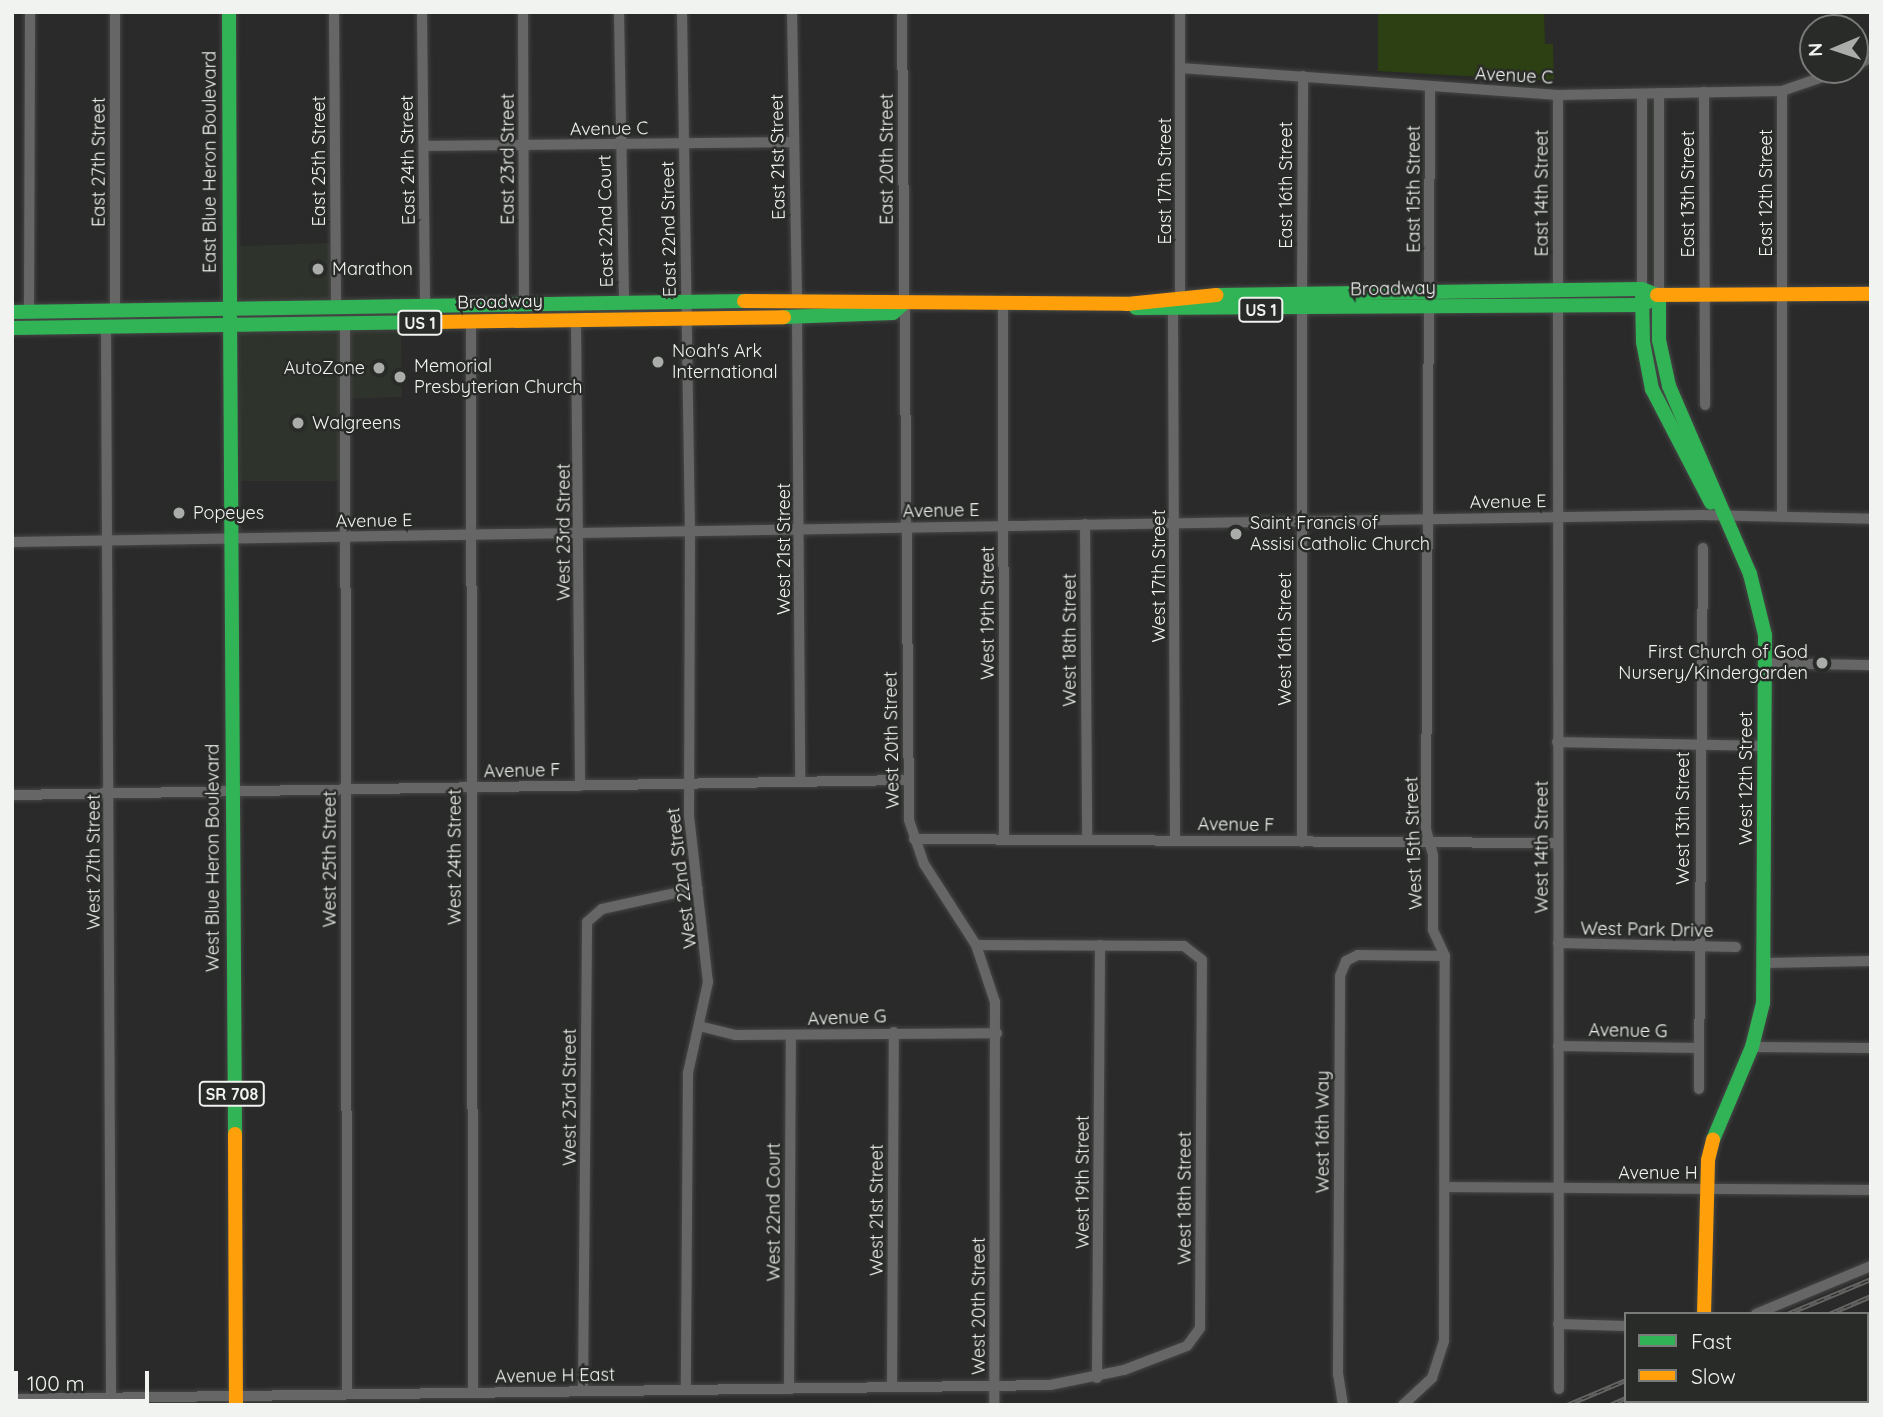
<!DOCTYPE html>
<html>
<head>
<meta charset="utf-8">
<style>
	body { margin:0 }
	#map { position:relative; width:1883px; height:1417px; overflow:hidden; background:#292a29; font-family:Quicksand,sans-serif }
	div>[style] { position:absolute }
	.built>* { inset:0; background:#2e332b }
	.green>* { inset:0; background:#2c4013 }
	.roads { filter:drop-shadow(0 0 2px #454645) drop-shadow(0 0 2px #454645) }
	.street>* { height:10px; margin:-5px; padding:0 5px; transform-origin:5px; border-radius:5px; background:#666 }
	.fast>* { height:14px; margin:-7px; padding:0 7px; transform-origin:7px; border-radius:7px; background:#30b455 }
	.slow>* { height:14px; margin:-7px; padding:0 7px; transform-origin:7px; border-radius:7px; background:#ff9f0a }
	.rail>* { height:5px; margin-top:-2.5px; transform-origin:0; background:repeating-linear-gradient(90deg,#292b28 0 8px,#646463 0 16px); box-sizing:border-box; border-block:2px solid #646463 }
	.dots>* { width:19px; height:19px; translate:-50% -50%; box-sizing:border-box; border:4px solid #292b28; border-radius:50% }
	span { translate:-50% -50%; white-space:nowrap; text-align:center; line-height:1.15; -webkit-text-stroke:5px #292b28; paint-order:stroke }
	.shield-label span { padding:2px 5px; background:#292b28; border:2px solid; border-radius:5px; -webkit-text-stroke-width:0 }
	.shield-label { font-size:16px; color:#f1f3f0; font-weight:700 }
	.street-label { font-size:18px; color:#f1f3f0 }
	.poi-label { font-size:18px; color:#f1f3f0 }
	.left { translate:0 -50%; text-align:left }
	.right { translate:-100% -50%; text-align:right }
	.frame { position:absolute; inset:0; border:14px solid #f1f3f0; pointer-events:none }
	.legend { position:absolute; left:1624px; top:1312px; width:245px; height:91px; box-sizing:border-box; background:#292b28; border:2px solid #797b78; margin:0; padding:9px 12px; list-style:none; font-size:21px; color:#f1f3f0 }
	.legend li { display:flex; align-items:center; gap:14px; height:35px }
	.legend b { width:35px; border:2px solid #797b78 }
	.north { position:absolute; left:1799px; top:14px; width:70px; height:70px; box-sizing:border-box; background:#292b28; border:2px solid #797b78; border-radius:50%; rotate:268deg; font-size:19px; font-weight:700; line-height:28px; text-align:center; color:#f1f3f0 }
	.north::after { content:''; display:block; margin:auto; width:24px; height:32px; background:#abadaa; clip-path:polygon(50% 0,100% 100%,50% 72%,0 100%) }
	.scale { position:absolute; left:14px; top:1371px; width:135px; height:32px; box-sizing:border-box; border:4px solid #f1f3f0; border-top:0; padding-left:9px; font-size:21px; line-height:24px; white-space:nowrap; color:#f1f3f0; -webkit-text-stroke:5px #292b28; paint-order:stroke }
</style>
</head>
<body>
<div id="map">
	<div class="built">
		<div style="clip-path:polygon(330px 243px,331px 331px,401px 331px,402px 397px,338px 399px,340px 481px,240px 481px,240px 246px)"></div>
	</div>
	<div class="green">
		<div style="clip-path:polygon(1378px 12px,1544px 12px,1545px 44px,1553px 44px,1554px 81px,1378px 71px)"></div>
	</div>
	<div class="roads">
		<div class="street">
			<div style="left:334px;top:12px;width:297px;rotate:89.6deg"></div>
			<div style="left:422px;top:12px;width:295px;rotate:89.4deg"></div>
			<div style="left:523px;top:12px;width:293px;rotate:89.8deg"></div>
			<div style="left:619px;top:12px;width:291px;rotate:89deg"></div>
			<div style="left:682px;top:12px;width:519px;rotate:89.12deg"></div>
			<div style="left:690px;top:531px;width:285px;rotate:90.2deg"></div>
			<div style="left:689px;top:816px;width:167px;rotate:83.5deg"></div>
			<div style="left:708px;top:982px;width:93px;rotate:102.4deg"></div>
			<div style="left:688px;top:1073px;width:317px;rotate:90.4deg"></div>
			<div style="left:792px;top:12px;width:288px;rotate:89deg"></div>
			<div style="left:902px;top:12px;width:808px;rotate:89.5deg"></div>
			<div style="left:909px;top:820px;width:46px;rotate:71.2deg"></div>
			<div style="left:924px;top:864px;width:96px;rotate:57.3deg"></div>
			<div style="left:976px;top:945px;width:60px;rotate:71.6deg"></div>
			<div style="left:995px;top:1002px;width:403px;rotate:90.1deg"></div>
			<div style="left:1180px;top:12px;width:283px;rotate:90deg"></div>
			<div style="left:1855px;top:65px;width:17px;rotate:-24deg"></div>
			<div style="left:1180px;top:68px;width:379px;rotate:4.1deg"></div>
			<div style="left:1558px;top:95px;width:224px;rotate:-1deg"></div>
			<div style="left:1782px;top:91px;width:65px;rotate:-19deg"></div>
			<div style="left:1782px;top:91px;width:426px;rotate:90deg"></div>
			<div style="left:1704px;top:92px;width:313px;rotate:89.8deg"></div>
			<div style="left:1659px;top:93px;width:203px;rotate:90deg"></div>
			<div style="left:1558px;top:95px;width:195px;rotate:90deg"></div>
			<div style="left:424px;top:146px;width:370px;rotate:-0.6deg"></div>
			<div style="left:1642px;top:289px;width:195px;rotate:-90deg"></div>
			<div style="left:1302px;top:293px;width:217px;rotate:-89.7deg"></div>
			<div style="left:1003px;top:303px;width:536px;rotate:89.89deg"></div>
			<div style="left:1558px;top:306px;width:1083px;rotate:89.95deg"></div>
			<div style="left:1302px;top:309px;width:533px;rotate:90deg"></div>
			<div style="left:1173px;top:311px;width:529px;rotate:89.78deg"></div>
			<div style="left:29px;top:312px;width:300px;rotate:-89.8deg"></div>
			<div style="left:115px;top:312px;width:300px;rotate:-90deg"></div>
			<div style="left:797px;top:317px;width:465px;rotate:89.6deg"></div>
			<div style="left:576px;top:320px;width:466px;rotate:89.5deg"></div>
			<div style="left:471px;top:322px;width:1071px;rotate:89.89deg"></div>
			<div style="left:345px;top:324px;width:1070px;rotate:89.89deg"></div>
			<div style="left:106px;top:328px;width:1069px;rotate:89.73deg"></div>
			<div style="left:1085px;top:524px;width:315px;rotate:89.6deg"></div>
			<div style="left:12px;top:542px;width:1689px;rotate:-0.92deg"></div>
			<div style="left:1701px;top:515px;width:170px;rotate:1.3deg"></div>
			<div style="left:1765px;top:663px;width:106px;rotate:1.1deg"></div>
			<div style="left:1557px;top:742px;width:208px;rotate:1.1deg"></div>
			<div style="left:12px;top:795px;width:894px;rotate:-0.96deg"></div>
			<div style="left:914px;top:839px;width:643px;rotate:0.36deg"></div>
			<div style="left:1558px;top:943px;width:178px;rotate:1.3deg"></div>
			<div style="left:1765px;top:963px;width:106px;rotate:-1.1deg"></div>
			<div style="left:699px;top:1026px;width:37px;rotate:14deg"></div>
			<div style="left:735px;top:1035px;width:262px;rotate:-0.4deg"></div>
			<div style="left:1558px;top:1046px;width:140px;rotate:0.8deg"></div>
			<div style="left:1752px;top:1047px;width:119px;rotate:0.5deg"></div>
			<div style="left:1699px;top:1089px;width:541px;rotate:-89.58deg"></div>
			<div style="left:1446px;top:1187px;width:425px;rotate:0.4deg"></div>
			<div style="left:1756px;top:1314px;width:125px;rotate:-22.7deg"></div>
			<div style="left:1558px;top:1324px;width:68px;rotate:1.7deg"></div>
			<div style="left:1097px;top:1378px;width:433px;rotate:-89.6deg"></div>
			<div style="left:892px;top:1387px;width:355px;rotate:-89.7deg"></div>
			<div style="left:789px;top:1389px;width:353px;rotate:-89.7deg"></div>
			<div style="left:583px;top:1391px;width:469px;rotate:-89.5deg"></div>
			<div style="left:587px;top:922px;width:20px;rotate:-41deg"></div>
			<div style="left:602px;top:909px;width:98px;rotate:-12.3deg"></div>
			<div style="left:12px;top:1399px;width:1038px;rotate:-0.77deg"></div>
			<div style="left:1050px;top:1385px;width:76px;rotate:-11.5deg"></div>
			<div style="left:1124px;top:1370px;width:67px;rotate:-20.9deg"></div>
			<div style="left:1187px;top:1346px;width:22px;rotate:-54deg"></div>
			<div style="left:1200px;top:1328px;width:368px;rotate:-89.7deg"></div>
			<div style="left:1202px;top:960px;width:23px;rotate:-142deg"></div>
			<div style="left:1184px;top:946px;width:208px;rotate:-179.7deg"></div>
			<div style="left:1343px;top:1405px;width:30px;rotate:-99deg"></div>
			<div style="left:1338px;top:1375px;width:399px;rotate:-89.7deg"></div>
			<div style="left:1340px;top:976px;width:16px;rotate:-68deg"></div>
			<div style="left:1346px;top:961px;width:13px;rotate:-27deg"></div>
			<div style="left:1358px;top:955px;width:87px;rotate:0.7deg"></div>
			<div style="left:1403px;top:1405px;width:40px;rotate:-43deg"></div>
			<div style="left:1432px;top:1378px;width:39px;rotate:-72deg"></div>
			<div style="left:1444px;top:1341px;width:385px;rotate:-89.9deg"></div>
			<div style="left:1445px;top:956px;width:29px;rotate:-115deg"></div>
			<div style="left:1433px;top:930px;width:75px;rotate:-90deg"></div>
			<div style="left:1433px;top:855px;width:27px;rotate:-105deg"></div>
			<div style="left:1426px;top:829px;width:742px;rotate:-89.69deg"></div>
		</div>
		<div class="fast">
			<div style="left:229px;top:12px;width:299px;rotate:89.8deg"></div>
			<div style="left:1642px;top:294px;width:48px;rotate:88.8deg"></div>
			<div style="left:1643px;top:342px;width:48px;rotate:79.2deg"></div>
			<div style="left:1652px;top:389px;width:128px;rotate:62.6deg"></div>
			<div style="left:1217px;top:295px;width:425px;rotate:-0.8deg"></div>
			<div style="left:1642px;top:289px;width:16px;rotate:22deg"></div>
			<div style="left:1659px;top:296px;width:44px;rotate:90deg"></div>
			<div style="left:1659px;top:340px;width:47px;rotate:77.7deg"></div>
			<div style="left:1669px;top:386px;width:205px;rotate:66.7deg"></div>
			<div style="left:1750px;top:574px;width:63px;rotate:76.2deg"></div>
			<div style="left:1765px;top:635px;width:368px;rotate:90.3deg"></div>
			<div style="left:1763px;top:1003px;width:45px;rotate:104deg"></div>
			<div style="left:1752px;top:1047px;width:101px;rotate:112.8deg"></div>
			<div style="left:1136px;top:308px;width:506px;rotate:-0.34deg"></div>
			<div style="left:1642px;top:305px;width:19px;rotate:-28deg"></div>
			<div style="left:230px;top:311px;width:823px;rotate:89.65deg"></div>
			<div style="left:12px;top:312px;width:732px;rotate:-0.86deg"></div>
			<div style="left:784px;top:317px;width:109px;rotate:-2.1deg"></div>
			<div style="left:893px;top:313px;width:12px;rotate:-42deg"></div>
			<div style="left:12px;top:328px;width:423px;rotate:-0.8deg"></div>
			<div style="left:1867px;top:1337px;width:4px;rotate:-14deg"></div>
		</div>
		<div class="slow">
			<div style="left:1657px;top:295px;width:214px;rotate:-0.3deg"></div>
			<div style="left:744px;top:301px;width:383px;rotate:0.4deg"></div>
			<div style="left:1127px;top:304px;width:90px;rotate:-5.7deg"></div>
			<div style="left:435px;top:322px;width:349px;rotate:-0.8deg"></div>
			<div style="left:235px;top:1134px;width:271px;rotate:89.8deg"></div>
			<div style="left:1704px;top:1314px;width:154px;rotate:-88.5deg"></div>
			<div style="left:1708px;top:1160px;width:21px;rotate:-76deg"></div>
			<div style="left:1704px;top:1405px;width:10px;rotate:-24deg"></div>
		</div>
	</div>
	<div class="rail">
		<div style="left:1787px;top:1314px;width:91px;rotate:-22.6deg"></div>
		<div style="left:1829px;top:1314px;width:46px;rotate:-23.2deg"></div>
		<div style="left:1567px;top:1405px;width:64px;rotate:-23deg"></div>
		<div style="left:1610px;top:1405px;width:17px;rotate:-24deg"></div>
	</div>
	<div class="dots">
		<div style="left:318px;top:269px;background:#abadaa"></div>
		<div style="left:658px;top:362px;background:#abadaa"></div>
		<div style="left:379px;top:368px;background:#abadaa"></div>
		<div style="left:400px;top:377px;background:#abadaa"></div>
		<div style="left:298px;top:423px;background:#abadaa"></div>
		<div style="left:179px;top:513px;background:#abadaa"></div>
		<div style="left:1236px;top:534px;background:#abadaa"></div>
		<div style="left:1822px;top:663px;background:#abadaa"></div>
	</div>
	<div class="shield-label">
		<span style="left:1261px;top:310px">US 1</span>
		<span style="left:420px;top:323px">US 1</span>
		<span style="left:232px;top:1094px">SR 708</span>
	</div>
	<div class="street-label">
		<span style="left:1514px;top:76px;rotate:3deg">Avenue C</span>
		<span style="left:609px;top:129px;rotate:-1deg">Avenue C</span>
		<span style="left:778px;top:157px;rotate:-91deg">East 21st Street</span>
		<span style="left:508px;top:159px;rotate:-90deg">East 23rd Street</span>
		<span style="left:887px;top:159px;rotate:-90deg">East 20th Street</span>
		<span style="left:408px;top:160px;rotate:-91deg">East 24th Street</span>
		<span style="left:319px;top:161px;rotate:-90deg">East 25th Street</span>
		<span style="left:99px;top:162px;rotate:-90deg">East 27th Street</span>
		<span style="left:210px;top:162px;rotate:-90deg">East Blue Heron Boulevard</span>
		<span style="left:1165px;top:181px;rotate:-90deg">East 17th Street</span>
		<span style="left:1286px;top:185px;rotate:-90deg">East 16th Street</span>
		<span style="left:1414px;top:189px;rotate:-90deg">East 15th Street</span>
		<span style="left:1542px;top:193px;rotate:-90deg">East 14th Street</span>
		<span style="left:1766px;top:193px;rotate:-90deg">East 12th Street</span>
		<span style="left:1688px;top:194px;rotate:-90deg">East 13th Street</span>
		<span style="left:606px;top:221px;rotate:-91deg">East 22nd Court</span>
		<span style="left:669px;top:229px;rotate:-91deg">East 22nd Street</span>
		<span style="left:1393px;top:289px;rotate:-1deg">Broadway</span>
		<span style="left:500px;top:302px;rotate:-1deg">Broadway</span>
		<span style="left:1508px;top:502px;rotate:-1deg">Avenue E</span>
		<span style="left:941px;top:511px;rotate:-1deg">Avenue E</span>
		<span style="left:374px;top:521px;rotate:-1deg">Avenue E</span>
		<span style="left:564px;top:532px;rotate:-90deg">West 23rd Street</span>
		<span style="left:784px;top:549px;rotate:-90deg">West 21st Street</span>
		<span style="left:1159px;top:576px;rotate:-90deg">West 17th Street</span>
		<span style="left:988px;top:613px;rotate:-90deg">West 19th Street</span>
		<span style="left:1285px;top:639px;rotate:-90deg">West 16th Street</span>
		<span style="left:1070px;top:640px;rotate:-90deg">West 18th Street</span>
		<span style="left:892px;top:740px;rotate:-91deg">West 20th Street</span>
		<span style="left:522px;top:771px;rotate:-1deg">Avenue F</span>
		<span style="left:1746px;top:778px;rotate:-90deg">West 12th Street</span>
		<span style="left:1683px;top:818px;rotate:-90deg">West 13th Street</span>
		<span style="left:1236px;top:825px;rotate:1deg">Avenue F</span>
		<span style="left:1414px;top:843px;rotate:-92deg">West 15th Street</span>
		<span style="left:1542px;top:847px;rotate:-90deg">West 14th Street</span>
		<span style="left:455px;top:857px;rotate:-90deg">West 24th Street</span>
		<span style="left:213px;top:858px;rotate:-90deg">West Blue Heron Boulevard</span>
		<span style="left:330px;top:859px;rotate:-90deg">West 25th Street</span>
		<span style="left:94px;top:862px;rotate:-90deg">West 27th Street</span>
		<span style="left:682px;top:878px;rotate:-97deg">West 22nd Street</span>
		<span style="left:1647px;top:930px;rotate:1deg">West Park Drive</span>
		<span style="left:847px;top:1018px;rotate:-2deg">Avenue G</span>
		<span style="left:1628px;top:1031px;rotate:1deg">Avenue G</span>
		<span style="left:570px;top:1097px;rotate:-90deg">West 23rd Street</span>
		<span style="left:1323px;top:1132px;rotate:-90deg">West 16th Way</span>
		<span style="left:1658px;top:1173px">Avenue H</span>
		<span style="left:1083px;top:1182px;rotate:-90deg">West 19th Street</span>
		<span style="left:1185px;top:1198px;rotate:-90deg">West 18th Street</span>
		<span style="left:877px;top:1210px;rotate:-90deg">West 21st Street</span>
		<span style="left:774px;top:1212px;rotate:-90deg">West 22nd Court</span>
		<span style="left:979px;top:1306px;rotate:-90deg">West 20th Street</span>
		<span style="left:555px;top:1376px;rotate:-1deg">Avenue H East</span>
	</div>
	<div class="poi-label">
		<span class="left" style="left:332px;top:269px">Marathon</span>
		<span class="left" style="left:672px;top:362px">Noah's Ark<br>International</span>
		<span class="left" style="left:414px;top:377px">Memorial<br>Presbyterian Church</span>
		<span class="right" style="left:365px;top:368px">AutoZone</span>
		<span class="left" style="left:312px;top:423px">Walgreens</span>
		<span class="left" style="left:193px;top:513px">Popeyes</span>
		<span class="left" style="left:1250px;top:534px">Saint Francis of<br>Assisi Catholic Church</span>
		<span class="right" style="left:1808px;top:663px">First Church of God<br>Nursery/Kindergarden</span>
	</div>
	<div class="frame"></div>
	<ul class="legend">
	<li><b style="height:9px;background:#30b455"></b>Fast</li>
	<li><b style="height:9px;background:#ff9f0a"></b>Slow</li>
	</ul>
	<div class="north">N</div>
	<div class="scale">100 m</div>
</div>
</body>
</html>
